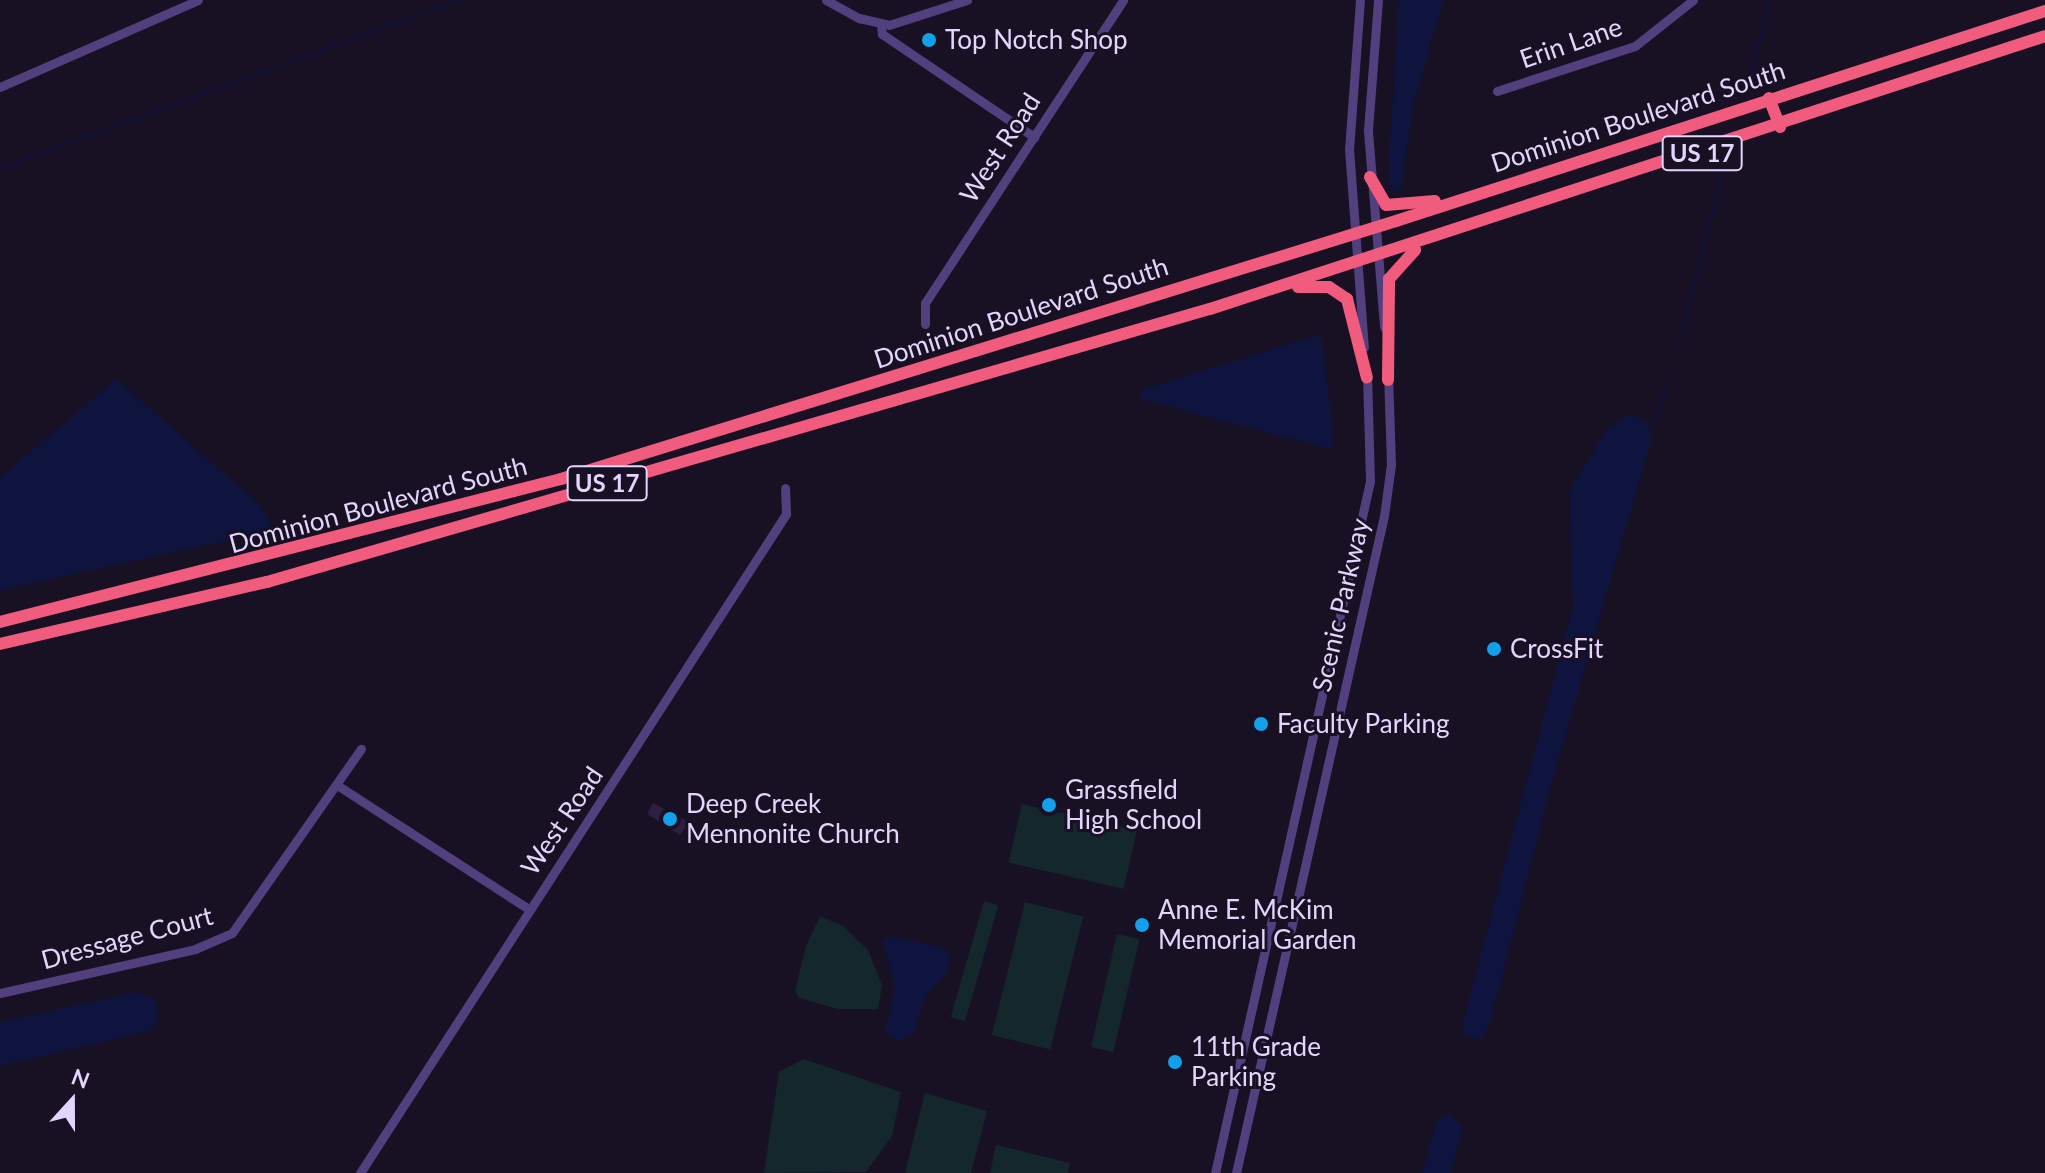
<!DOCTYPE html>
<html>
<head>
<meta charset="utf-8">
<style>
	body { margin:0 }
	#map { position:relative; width:2045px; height:1173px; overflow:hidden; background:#181023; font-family:Lato,sans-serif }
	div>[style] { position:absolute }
	.green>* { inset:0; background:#14272c; transform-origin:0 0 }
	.water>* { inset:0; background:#0e143e }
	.stream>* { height:2px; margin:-1px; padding:0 1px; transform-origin:1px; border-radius:1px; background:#0e143e }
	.building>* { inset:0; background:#2e1e42 }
	.minor>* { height:9px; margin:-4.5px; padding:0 4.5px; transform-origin:4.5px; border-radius:4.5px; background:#513f7e }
	.highway>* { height:12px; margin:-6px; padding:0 6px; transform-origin:6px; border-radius:6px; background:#f15b7e }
	.dots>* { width:22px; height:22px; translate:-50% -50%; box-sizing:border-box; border:4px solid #181023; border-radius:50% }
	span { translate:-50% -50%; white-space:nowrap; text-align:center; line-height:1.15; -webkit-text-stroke:6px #181023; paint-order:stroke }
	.shield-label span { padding:2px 6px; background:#181023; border:2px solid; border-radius:6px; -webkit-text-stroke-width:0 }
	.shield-label { font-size:24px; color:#e3d5fc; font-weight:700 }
	.poi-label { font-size:26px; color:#e3d5fc }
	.left { translate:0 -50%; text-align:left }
	.street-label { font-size:26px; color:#e3d5fc }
	.north { position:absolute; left:32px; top:1061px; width:80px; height:80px; -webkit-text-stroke:6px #181023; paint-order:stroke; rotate:21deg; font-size:22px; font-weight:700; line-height:32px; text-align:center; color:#e3d5fc }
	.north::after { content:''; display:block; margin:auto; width:28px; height:36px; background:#e3d5fc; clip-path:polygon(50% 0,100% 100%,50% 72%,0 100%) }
</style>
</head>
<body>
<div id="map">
	<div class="green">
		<div style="left:1022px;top:804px;width:118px;height:60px;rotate:13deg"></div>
		<div style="left:984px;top:901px;width:15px;height:121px;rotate:16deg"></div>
		<div style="left:1025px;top:902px;width:60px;height:137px;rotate:14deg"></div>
		<div style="clip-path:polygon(820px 916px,843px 926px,868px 950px,882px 985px,878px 1009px,838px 1009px,799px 998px,795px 991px,806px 946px)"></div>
		<div style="left:1117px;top:934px;width:23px;height:116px;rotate:13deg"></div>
		<div style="clip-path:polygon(804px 1059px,901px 1092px,892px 1136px,866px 1172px,764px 1173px,779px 1072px)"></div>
		<div style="clip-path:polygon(925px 1093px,987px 1111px,971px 1173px,905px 1173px)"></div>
		<div style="clip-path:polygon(996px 1145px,1070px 1163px,1068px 1173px,990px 1173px)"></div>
	</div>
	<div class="water">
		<div style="clip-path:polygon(1399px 0,1443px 0,1414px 104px,1400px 192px,1390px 189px,1389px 158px)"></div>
		<div style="clip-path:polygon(1321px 334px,1334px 439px,1330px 449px,1140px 399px,1143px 389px)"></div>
		<div style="clip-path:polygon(116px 379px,261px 506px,271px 525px,263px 533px,0 590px,0 478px)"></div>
		<div style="clip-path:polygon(1631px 414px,1648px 424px,1651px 441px,1550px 788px,1491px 1020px,1483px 1038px,1474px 1039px,1463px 1033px,1464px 1019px,1573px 606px,1569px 491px,1607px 429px)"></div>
		<div style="clip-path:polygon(891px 936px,946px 949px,951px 957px,946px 974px,927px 994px,913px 1034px,898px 1041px,885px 1032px,895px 984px,882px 941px)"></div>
		<div style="clip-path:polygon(134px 992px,154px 999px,159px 1021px,149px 1031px,0 1066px,0 1022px)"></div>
		<div style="clip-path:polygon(1449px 1114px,1463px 1127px,1451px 1173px,1422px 1173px,1437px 1121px)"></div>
	</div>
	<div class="stream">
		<div style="left:1747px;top:90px;width:93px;rotate:-75.7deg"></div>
		<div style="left:0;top:168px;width:490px;rotate:-20.1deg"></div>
		<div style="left:1678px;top:344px;width:180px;rotate:-75.2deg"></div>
		<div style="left:1651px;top:429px;width:53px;rotate:-70.2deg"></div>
	</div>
	<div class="building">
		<div style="clip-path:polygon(653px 803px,689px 822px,680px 835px,647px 814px)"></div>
	</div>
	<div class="minor">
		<div style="left:826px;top:0;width:38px;rotate:29deg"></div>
		<div style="left:859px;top:18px;width:31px;rotate:13deg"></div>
		<div style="left:889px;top:25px;width:82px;rotate:-17.8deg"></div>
		<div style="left:1360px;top:0;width:149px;rotate:94.2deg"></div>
		<div style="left:1349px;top:149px;width:199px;rotate:85.7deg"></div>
		<div style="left:1378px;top:0;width:131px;rotate:94.4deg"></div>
		<div style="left:1368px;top:131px;width:197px;rotate:85.3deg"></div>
		<div style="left:881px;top:25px;width:9px;rotate:84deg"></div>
		<div style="left:882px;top:34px;width:184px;rotate:34.1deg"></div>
		<div style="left:0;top:87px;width:216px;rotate:-23.7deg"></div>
		<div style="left:1497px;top:91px;width:145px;rotate:-18.1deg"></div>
		<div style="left:1635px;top:46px;width:74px;rotate:-38.4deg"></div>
		<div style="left:925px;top:324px;width:21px;rotate:-90deg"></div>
		<div style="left:925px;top:303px;width:362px;rotate:-56.8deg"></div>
		<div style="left:337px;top:785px;width:229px;rotate:32.9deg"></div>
		<div style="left:0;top:993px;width:200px;rotate:-12.7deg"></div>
		<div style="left:195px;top:949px;width:40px;rotate:-23.4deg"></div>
		<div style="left:232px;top:933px;width:225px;rotate:-55deg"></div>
		<div style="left:360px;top:1173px;width:785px;rotate:-57.12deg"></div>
		<div style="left:786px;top:514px;width:26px;rotate:-92deg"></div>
		<div style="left:1215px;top:1173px;width:709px;rotate:-77.37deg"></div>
		<div style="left:1370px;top:481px;width:107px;rotate:-91.6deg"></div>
		<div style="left:1236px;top:1173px;width:673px;rotate:-77.31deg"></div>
		<div style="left:1384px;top:516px;width:52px;rotate:-82.3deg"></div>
		<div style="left:1391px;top:464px;width:91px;rotate:-91.9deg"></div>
	</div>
	<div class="highway">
		<div style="left:1769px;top:98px;width:31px;rotate:69deg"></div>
		<div style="left:1370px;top:177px;width:32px;rotate:60deg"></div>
		<div style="left:1386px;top:205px;width:49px;rotate:-4.7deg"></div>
		<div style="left:1298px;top:287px;width:31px"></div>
		<div style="left:1329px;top:287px;width:22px;rotate:34deg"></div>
		<div style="left:1347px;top:299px;width:81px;rotate:75.8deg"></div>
		<div style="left:1388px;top:380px;width:101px;rotate:-89.4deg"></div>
		<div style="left:1389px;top:279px;width:39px;rotate:-48deg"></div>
		<div style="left:0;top:622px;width:579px;rotate:-14.3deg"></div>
		<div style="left:561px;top:479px;width:874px;rotate:-17.17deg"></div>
		<div style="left:1396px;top:221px;width:682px;rotate:-17.93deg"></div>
		<div style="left:0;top:644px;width:274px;rotate:-13.1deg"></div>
		<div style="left:267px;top:582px;width:982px;rotate:-16.15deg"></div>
		<div style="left:1210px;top:309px;width:878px;rotate:-18.1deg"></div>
	</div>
	<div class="dots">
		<div style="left:929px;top:40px;background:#13a0ea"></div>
		<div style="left:1494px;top:649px;background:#13a0ea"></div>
		<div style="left:1261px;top:724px;background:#13a0ea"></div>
		<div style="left:1049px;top:805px;background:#13a0ea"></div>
		<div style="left:670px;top:819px;background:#13a0ea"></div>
		<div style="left:1142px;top:925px;background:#13a0ea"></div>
		<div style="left:1175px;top:1062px;background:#13a0ea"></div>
	</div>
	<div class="shield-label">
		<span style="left:1702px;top:153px">US 17</span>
		<span style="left:607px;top:483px">US 17</span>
	</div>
	<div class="poi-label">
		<span class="left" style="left:945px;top:40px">Top Notch Shop</span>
		<span class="left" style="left:1510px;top:649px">CrossFit</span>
		<span class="left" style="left:1277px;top:724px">Faculty Parking</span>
		<span class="left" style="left:1065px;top:805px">Grassfield<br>High School</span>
		<span class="left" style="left:686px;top:819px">Deep Creek<br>Mennonite Church</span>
		<span class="left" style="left:1158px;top:925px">Anne E. McKim<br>Memorial Garden</span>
		<span class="left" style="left:1191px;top:1062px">11th Grade<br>Parking</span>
	</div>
	<div class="street-label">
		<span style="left:1571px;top:43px;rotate:-19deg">Erin Lane</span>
		<span style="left:1638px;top:117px;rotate:-18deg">Dominion Boulevard South</span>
		<span style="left:1000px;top:148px;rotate:-57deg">West Road</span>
		<span style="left:1021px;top:313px;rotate:-18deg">Dominion Boulevard South</span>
		<span style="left:378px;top:505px;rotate:-15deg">Dominion Boulevard South</span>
		<span style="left:1341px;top:605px;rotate:-77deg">Scenic Parkway</span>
		<span style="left:562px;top:821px;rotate:-56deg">West Road</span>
		<span style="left:127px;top:938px;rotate:-15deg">Dressage Court</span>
	</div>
	<div class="north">N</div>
</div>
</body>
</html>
